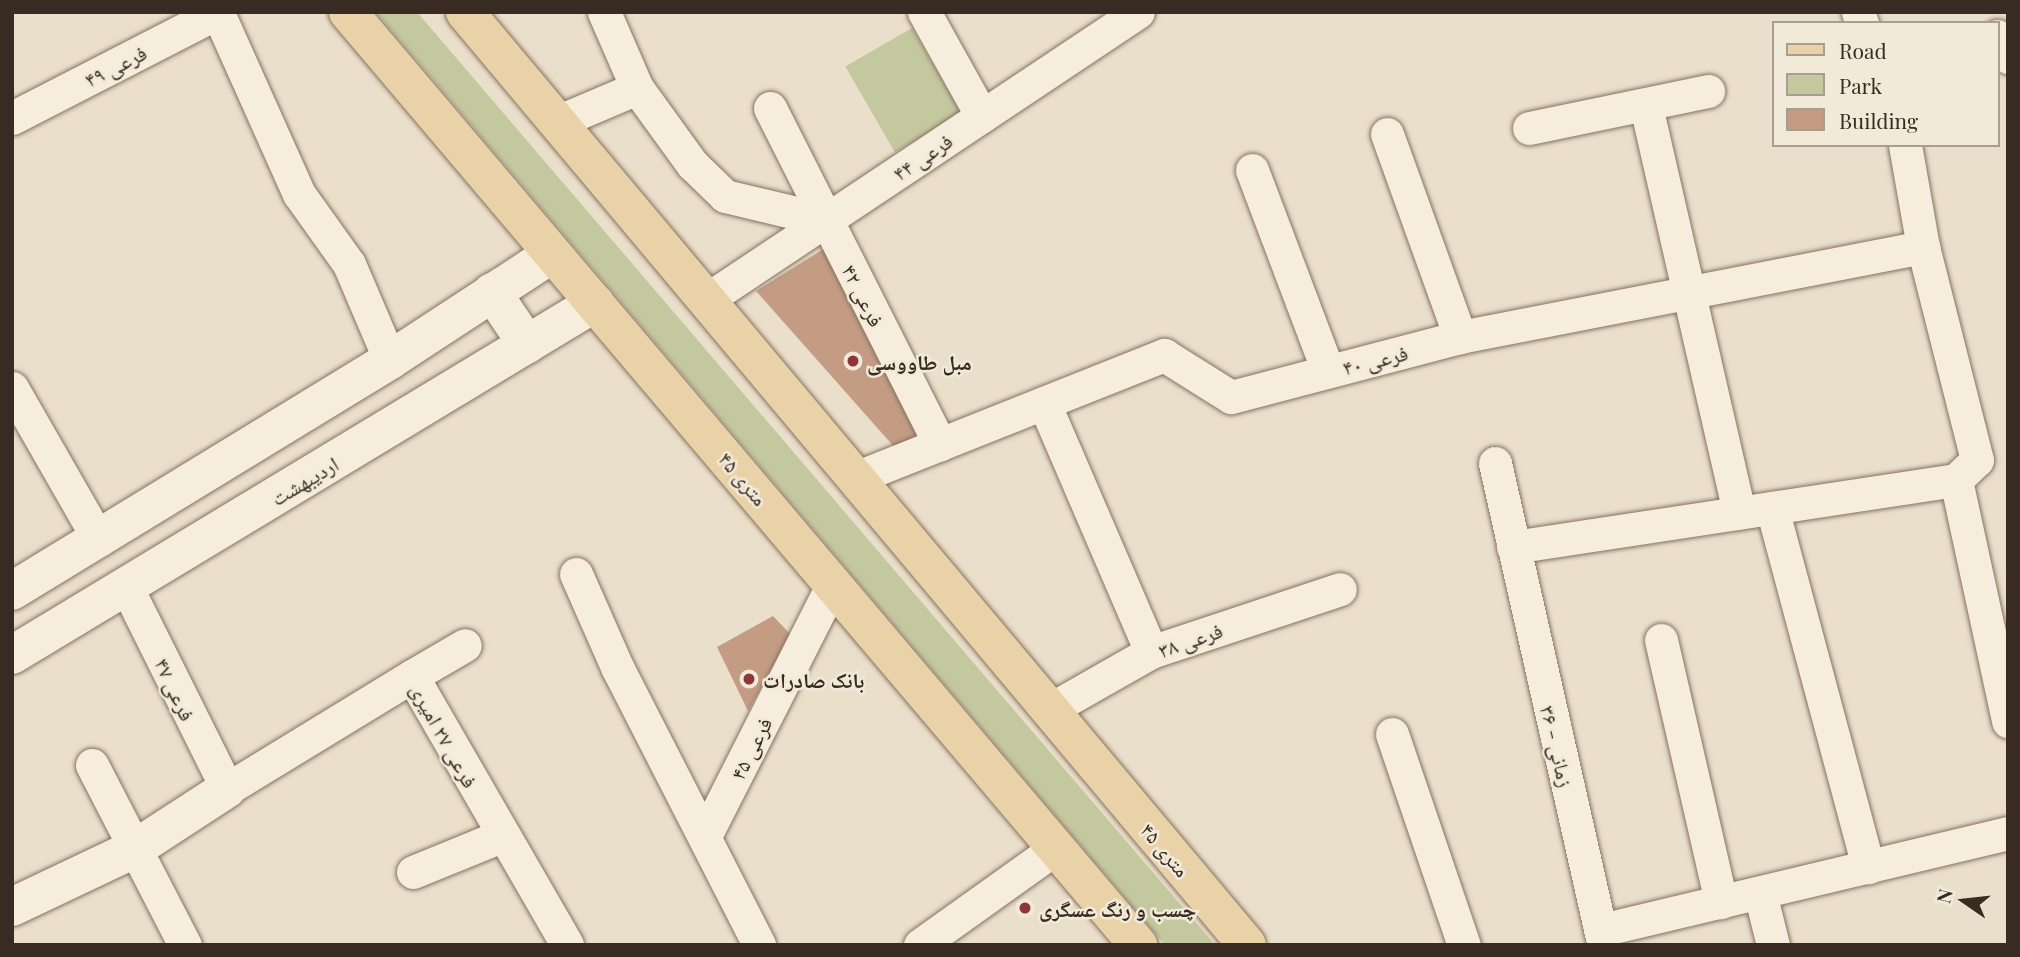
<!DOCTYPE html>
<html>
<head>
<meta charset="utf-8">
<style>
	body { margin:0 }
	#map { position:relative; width:2020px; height:957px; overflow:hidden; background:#eadfca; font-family:"Playfair Display","Noto Naskh Arabic",serif }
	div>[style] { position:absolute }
	.green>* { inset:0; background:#c4c89f; transform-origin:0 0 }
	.building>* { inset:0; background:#c49c84 }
	.roads { filter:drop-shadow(0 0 2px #857260) drop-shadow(0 0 2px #857260) }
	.minor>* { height:33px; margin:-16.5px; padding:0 16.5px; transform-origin:16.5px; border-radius:16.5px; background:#f6eddc }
	.tertiary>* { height:38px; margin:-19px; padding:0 19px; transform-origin:19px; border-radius:19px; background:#f6eddc }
	.secondary>* { height:38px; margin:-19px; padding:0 19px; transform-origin:19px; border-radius:19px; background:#f6eddc }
	.primary>* { height:38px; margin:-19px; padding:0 19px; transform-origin:19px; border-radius:19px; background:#e9d2a7 }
	.dots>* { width:19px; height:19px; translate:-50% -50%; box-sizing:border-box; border:4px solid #f2ead9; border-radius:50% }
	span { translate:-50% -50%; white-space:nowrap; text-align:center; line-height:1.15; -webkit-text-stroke:5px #f2ead9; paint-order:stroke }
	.street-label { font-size:21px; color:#372b22 }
	.poi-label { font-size:21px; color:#372b22; font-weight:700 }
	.left { translate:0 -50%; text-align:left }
	.frame { position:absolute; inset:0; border:14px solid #372b22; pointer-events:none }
	.legend { position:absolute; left:1772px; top:21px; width:228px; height:126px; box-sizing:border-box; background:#f2ead9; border:2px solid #a79e90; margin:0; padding:9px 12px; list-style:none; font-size:21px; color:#372b22 }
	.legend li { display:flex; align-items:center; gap:14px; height:35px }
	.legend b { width:35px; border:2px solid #a79e90 }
	.north { position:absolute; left:1929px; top:866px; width:70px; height:70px; -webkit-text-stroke:5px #f2ead9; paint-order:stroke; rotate:284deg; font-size:19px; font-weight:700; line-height:28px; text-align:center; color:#372b22 }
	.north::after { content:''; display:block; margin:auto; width:24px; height:32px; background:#372b22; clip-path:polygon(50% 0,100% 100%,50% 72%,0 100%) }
</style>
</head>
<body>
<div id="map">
	<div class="green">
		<div style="clip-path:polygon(376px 12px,417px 12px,1215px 945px,1165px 945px)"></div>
		<div style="left:912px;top:28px;width:99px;height:77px;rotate:60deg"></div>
	</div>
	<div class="building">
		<div style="clip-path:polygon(830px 245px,922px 431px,896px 449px,756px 291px)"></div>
		<div style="clip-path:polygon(773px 616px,791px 635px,748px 711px,717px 647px)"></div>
	</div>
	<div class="roads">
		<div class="minor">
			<div style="left:924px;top:12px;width:119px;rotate:60.9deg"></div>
			<div style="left:1858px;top:12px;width:12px;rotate:70deg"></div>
			<div style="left:218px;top:13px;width:198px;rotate:65.9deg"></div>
			<div style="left:299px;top:194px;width:86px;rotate:54.5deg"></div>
			<div style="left:349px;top:264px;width:104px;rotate:66.9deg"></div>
			<div style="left:1997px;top:36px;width:24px;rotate:62deg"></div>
			<div style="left:637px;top:88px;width:94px;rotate:54.1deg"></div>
			<div style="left:692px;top:164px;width:46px;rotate:44.1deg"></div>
			<div style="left:725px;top:196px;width:104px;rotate:13.4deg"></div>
			<div style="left:1646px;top:106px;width:417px;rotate:77.1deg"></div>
			<div style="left:770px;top:108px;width:377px;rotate:63.2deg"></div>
			<div style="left:12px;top:118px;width:232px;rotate:-27.2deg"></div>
			<div style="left:557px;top:122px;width:87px;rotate:-23deg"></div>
			<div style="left:637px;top:88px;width:83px;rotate:-113.5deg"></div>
			<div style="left:1529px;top:128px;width:183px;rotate:-11.7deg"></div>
			<div style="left:1387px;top:134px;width:216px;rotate:70.2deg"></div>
			<div style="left:1252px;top:170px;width:215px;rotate:69.3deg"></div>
			<div style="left:706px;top:300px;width:519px;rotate:-33.69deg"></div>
			<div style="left:12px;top:388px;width:175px;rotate:60.2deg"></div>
			<div style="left:1044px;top:403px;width:271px;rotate:66.7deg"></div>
			<div style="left:1495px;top:463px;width:494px;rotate:77.3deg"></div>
			<div style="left:855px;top:478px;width:333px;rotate:-21.7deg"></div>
			<div style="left:1164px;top:355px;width:79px;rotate:32.1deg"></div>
			<div style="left:1231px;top:397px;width:237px;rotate:-14.7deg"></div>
			<div style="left:1460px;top:337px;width:472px;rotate:-11deg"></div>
			<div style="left:1956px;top:480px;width:247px;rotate:77.8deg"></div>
			<div style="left:1772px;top:508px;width:372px;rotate:75deg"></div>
			<div style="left:1513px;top:547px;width:448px;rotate:-8.6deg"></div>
			<div style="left:1956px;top:480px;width:29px;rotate:-44deg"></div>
			<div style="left:1977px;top:460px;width:220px;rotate:-104.2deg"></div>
			<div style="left:1923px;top:247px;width:104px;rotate:-100deg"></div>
			<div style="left:576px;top:574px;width:102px;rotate:66.2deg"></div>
			<div style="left:617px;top:667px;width:312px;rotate:62.9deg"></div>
			<div style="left:127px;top:588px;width:225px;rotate:63.5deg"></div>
			<div style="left:227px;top:789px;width:217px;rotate:-31.4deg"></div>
			<div style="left:412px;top:676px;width:310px;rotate:60deg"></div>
			<div style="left:1661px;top:640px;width:269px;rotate:77.1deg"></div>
			<div style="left:412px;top:676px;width:61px;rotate:-30.3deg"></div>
			<div style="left:1049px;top:710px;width:117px;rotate:-29.6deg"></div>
			<div style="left:1151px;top:652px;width:199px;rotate:-18.4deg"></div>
			<div style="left:1392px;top:734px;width:223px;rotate:71.2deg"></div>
			<div style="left:92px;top:765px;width:203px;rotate:62.7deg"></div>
			<div style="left:705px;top:836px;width:283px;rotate:-63.1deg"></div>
			<div style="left:413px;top:872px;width:95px;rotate:-22.2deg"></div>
			<div style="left:1760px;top:893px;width:54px;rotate:76deg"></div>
			<div style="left:1601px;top:930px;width:418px;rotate:-13.4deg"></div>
			<div style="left:920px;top:945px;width:167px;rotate:-35.5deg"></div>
		</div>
		<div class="tertiary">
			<div style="left:12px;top:907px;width:137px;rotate:-25.4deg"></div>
			<div style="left:136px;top:848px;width:108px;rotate:-33deg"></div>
		</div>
		<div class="secondary">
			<div style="left:492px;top:292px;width:63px;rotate:56.1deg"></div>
			<div style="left:12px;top:591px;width:443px;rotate:-31.4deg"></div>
			<div style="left:390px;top:360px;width:194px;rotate:-33.2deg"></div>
			<div style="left:12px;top:655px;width:681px;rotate:-31.12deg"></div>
		</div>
		<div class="primary">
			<div style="left:348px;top:12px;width:1223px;rotate:49.74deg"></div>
			<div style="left:465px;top:12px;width:1217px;rotate:50.03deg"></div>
		</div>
	</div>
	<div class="dots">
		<div style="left:853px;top:361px;background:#8e363a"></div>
		<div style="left:749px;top:679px;background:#8e363a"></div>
		<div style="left:1025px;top:908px;background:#8e363a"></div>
	</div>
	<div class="street-label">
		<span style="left:115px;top:65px;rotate:-27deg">فرعی ۴۹</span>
		<span style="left:922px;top:156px;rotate:-34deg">فرعی ۴۴</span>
		<span style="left:864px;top:295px;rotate:63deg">فرعی ۴۲</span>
		<span style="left:1375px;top:359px;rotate:-14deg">فرعی ۴۰</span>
		<span style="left:744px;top:478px;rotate:50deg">۴۵ متری</span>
		<span style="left:304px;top:480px;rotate:-31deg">اردیبهشت</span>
		<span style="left:1190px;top:639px;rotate:-19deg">فرعی ۳۸</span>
		<span style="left:176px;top:689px;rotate:65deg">فرعی ۴۷</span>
		<span style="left:445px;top:735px;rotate:61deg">فرعی ۲۷ امیری</span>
		<span style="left:1558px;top:746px;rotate:77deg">۳۶ - زمانی</span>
		<span style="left:750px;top:748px;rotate:-63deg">فرعی ۴۵</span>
		<span style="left:1166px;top:849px;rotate:50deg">۴۵ متری</span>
	</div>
	<div class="poi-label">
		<span class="left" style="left:867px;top:361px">مبل طاووسی</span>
		<span class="left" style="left:763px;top:679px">بانک صادرات</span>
		<span class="left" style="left:1039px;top:908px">چسب و رنگ عسگری</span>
	</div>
	<div class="frame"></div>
	<ul class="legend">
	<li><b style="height:9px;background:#e9d2a7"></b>Road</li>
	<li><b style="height:19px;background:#c4c89f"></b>Park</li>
	<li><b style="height:19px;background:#c49c84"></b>Building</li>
	</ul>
	<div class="north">N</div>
</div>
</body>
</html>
